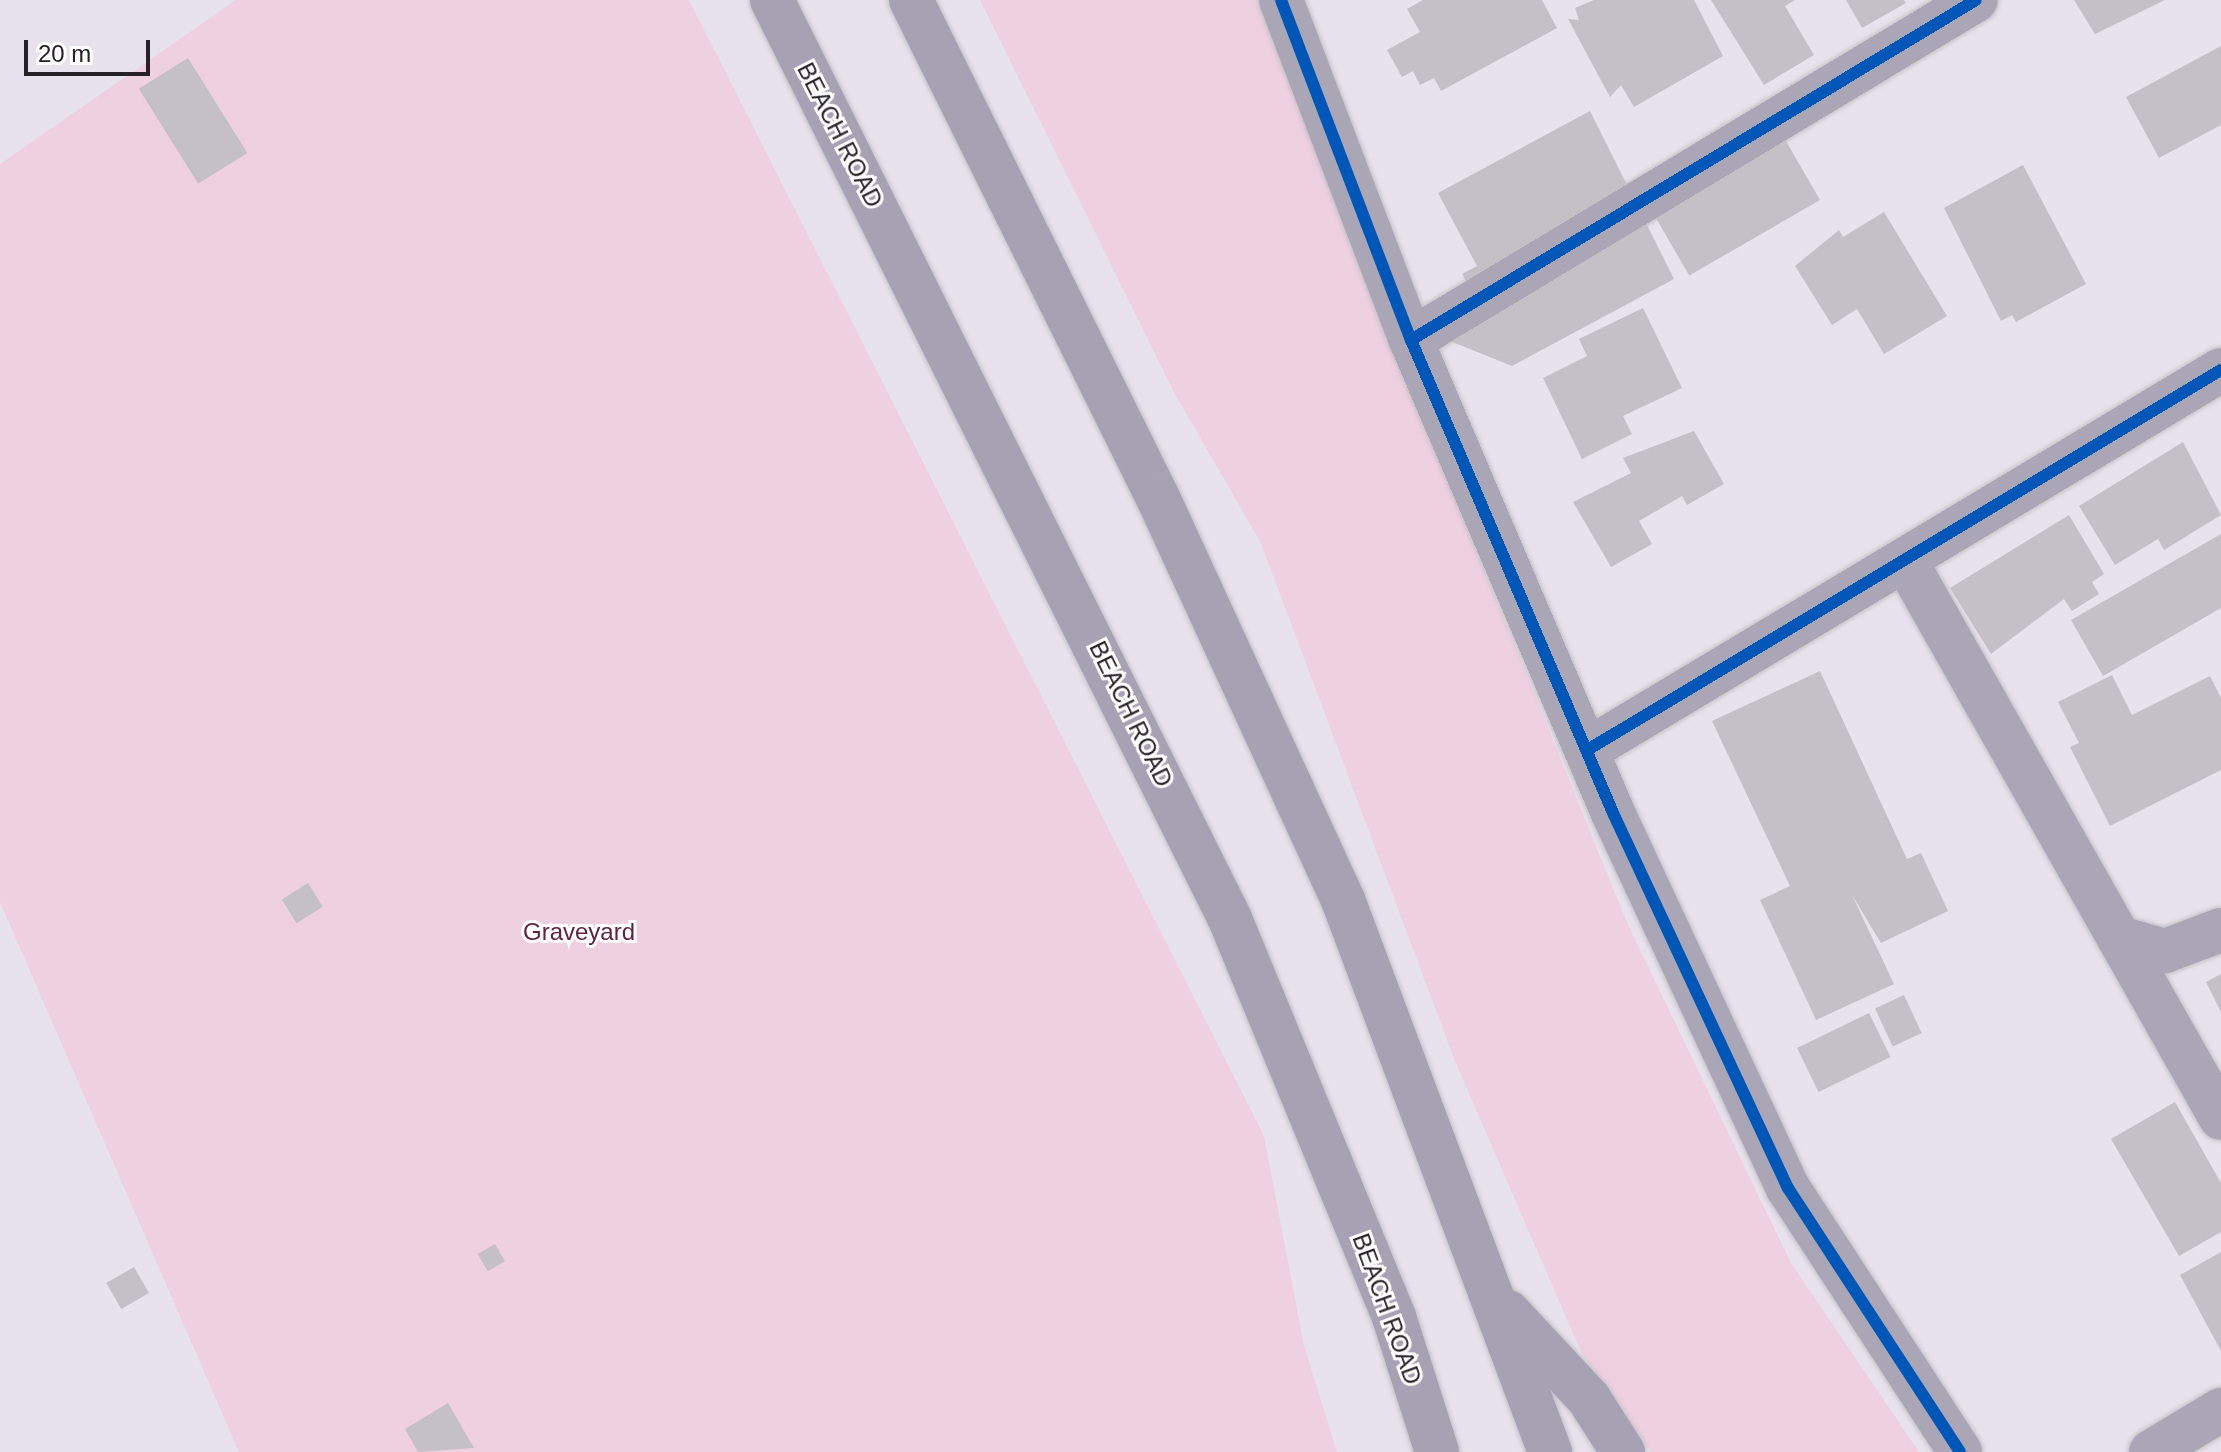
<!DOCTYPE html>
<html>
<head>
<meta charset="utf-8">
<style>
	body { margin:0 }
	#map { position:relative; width:2221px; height:1452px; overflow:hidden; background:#e7e2eb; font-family:Arial,sans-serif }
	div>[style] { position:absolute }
	.green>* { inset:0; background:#efd0e1 }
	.building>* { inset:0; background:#c5c0c7; transform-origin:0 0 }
	.roads { filter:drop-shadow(0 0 2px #c4c0c7) drop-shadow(0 0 2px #c4c0c7) }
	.minor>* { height:44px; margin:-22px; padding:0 22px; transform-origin:22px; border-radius:22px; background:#aaa6b5 }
	.highway>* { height:44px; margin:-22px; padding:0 22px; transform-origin:22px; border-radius:22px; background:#a7a2b3 }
	.cycleway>* { height:12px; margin:-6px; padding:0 6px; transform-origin:6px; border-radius:6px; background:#0057b8 }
	span { translate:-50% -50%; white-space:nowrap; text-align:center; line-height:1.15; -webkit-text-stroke:6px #fff; paint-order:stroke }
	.street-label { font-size:24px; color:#252127 }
	.park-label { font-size:24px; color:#632145 }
	.scale { position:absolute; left:24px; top:40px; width:126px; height:36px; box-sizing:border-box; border:4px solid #252127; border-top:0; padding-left:10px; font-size:24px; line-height:28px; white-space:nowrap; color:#252127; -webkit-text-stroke:6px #fff; paint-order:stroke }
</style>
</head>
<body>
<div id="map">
	<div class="green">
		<div style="clip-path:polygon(236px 0,689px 0,1264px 1136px,1304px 1346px,1337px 1452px,239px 1452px,0 902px,0 164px)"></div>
		<div style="clip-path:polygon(980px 0,1257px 0,1355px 221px,1464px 521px,1628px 925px,1791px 1263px,1919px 1452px,1651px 1452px,1582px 1354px,1455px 1061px,1260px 541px,1176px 396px)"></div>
	</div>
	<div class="building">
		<div style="clip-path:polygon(1423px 0,1542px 0,1557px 28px,1441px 91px,1434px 78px,1420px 85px,1413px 71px,1402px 77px,1387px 50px,1420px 32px,1407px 9px)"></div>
		<div style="clip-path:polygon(1594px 0,1694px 0,1723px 56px,1634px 107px,1621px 85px,1610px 97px,1568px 19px,1579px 20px,1575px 8px)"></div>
		<div style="clip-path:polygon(1711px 0,1795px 0,1785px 6px,1814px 55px,1764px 85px)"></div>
		<div style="clip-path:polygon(1846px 0,1904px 0,1906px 3px,1862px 28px)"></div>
		<div style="clip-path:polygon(2074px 0,2165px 0,2095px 34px)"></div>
		<div style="clip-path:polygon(2221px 46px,2221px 125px,2159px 158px,2126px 97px)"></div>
		<div style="left:188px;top:58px;width:112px;height:58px;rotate:58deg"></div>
		<div style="clip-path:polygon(1590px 111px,1674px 279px,1512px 366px,1450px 341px,1467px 283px,1462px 274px,1477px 266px,1438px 193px)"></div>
		<div style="left:1783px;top:136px;width:74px;height:151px;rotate:60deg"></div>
		<div style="clip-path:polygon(2023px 165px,2086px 284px,2016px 322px,2012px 315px,2001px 321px,1944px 208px)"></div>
		<div style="clip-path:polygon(1884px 212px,1947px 316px,1884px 354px,1857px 309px,1832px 325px,1795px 266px,1839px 230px,1843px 237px)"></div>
		<div style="clip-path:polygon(1643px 308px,1682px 388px,1623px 416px,1632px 434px,1582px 459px,1543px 378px,1587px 356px,1579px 339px)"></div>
		<div style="clip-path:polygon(1694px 431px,1724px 484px,1687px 505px,1682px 496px,1639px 521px,1652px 544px,1611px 567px,1573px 502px,1631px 473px,1623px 458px)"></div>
		<div style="clip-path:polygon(2183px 442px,2221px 515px,2164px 550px,2158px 539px,2115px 565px,2079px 506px)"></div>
		<div style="clip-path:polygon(2069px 515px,2104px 574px,2092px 582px,2099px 594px,2072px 611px,2064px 599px,1991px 654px,1950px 588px)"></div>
		<div style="clip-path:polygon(2221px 534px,2221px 608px,2103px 676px,2071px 620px)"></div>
		<div style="clip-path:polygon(1820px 671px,1907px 859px,1921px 853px,1948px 911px,1881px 943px,1852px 895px,1894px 984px,1816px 1020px,1760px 900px,1790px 886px,1712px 721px)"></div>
		<div style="clip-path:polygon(2112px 675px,2132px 715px,2210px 676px,2221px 698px,2221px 770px,2110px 826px,2070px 747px,2079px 743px,2058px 702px)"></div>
		<div style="left:308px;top:883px;width:28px;height:31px;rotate:58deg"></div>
		<div style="clip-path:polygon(2221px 974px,2221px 1012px,2206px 982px)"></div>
		<div style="left:1904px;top:995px;width:42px;height:32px;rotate:65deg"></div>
		<div style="left:1869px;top:1013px;width:49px;height:80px;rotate:64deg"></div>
		<div style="clip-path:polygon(2175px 1102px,2221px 1183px,2221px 1232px,2179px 1256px,2111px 1139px)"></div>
		<div style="left:495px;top:1244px;width:20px;height:20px;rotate:60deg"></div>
		<div style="clip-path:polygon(2221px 1252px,2221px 1351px,2180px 1275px)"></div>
		<div style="left:134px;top:1267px;width:30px;height:32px;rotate:60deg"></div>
		<div style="clip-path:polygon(448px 1403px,474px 1448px,418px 1452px,405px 1429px)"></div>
	</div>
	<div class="roads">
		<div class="minor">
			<div style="left:1281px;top:0;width:364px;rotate:69.1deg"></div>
			<div style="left:1411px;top:340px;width:514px;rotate:66.87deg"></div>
			<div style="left:1613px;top:813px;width:414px;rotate:65deg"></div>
			<div style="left:1788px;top:1188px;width:315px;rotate:56.9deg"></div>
			<div style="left:1411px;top:340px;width:659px;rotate:-31.04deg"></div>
			<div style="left:1905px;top:560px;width:641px;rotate:60.48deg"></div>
			<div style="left:1589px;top:749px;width:737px;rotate:-30.95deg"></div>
			<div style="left:2119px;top:938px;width:48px;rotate:15.8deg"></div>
			<div style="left:2165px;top:951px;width:60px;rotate:-20.6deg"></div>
			<div style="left:2151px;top:1452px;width:82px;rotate:-31deg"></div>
		</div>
		<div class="highway">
			<div style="left:772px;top:0;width:1027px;rotate:63.51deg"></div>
			<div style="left:1230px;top:919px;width:430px;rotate:67.6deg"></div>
			<div style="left:1394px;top:1317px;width:142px;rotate:72.3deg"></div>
			<div style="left:911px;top:0;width:558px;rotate:63.62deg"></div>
			<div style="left:1159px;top:500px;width:440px;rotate:65.3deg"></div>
			<div style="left:1343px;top:900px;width:590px;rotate:69.44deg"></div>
			<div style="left:1508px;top:1312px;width:119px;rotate:47deg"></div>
			<div style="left:1589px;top:1399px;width:63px;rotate:57.3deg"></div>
		</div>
	</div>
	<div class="cycleway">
		<div style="left:1281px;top:0;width:364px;rotate:69.1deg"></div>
		<div style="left:1411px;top:340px;width:514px;rotate:66.87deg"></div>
		<div style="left:1613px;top:813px;width:414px;rotate:65deg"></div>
		<div style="left:1788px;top:1188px;width:315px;rotate:56.9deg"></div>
		<div style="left:1411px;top:340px;width:659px;rotate:-31.04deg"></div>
		<div style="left:1589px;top:749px;width:737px;rotate:-30.95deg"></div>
	</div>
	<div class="street-label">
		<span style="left:840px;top:135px;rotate:63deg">BEACH ROAD</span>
		<span style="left:1131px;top:714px;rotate:64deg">BEACH ROAD</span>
		<span style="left:1387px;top:1309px;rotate:70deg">BEACH ROAD</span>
	</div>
	<div class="park-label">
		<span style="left:579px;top:932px">Graveyard</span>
	</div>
	<div class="scale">20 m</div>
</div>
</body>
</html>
